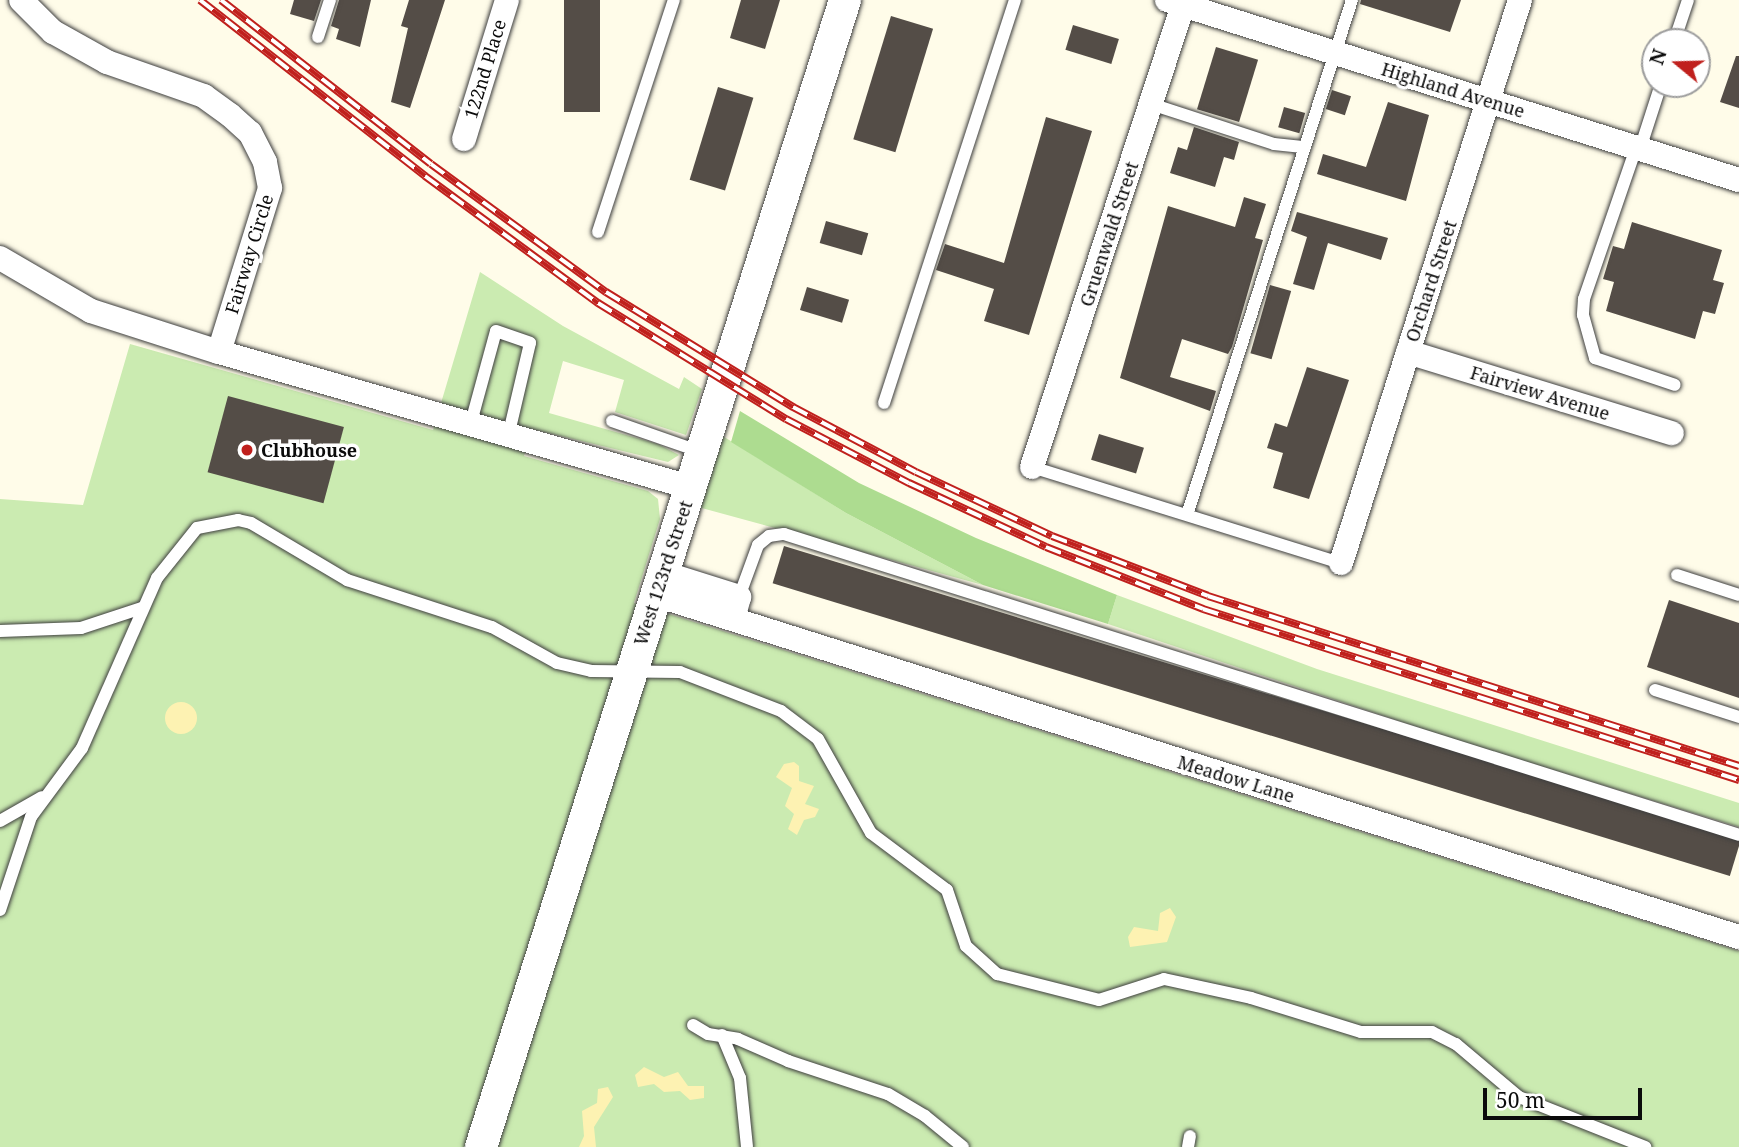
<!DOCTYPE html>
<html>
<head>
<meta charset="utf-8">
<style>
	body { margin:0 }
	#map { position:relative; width:1739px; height:1147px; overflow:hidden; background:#fffce9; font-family:"Noto Serif",serif }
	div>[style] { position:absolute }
	.green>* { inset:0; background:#cbebb1 }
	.forest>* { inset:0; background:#addc90 }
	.sand>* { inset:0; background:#fdf2b2 }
	.round { border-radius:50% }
	.building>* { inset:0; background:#544d47; transform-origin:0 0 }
	.roads { filter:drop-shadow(0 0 2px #3e3e3e) drop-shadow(0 0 2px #3e3e3e) }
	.service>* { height:12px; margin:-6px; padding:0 6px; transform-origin:6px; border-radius:6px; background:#fff }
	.minor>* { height:24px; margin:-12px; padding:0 12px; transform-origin:12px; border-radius:12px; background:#fff }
	.tertiary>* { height:32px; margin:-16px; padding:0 16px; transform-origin:16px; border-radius:16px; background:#fff }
	.rail>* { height:8px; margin-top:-4px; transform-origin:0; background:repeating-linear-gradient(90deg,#fff 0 16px,#c0201d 0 32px); box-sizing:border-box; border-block:2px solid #c0201d }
	.dots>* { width:19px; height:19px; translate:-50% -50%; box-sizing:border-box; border:4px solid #fff; border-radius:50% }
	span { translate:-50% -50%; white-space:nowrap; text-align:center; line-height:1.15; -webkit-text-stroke:7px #fff; paint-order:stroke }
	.street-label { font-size:18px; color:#0b0b0b }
	.poi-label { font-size:18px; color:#0b0b0b; font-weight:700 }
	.left { translate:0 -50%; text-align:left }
	.north { position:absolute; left:1641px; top:28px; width:70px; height:70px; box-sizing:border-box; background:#fff; border:2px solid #9d9d9d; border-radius:50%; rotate:289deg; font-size:19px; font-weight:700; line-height:28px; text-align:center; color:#0b0b0b }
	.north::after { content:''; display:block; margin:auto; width:24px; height:32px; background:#c0201d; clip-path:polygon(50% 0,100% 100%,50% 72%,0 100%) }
	.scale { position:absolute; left:1483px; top:1088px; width:159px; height:32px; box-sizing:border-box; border:4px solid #0b0b0b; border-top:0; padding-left:9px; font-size:21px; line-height:24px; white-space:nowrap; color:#0b0b0b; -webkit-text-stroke:5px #fff; paint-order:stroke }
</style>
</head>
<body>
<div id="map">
	<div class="green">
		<div style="clip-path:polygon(480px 272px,563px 326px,679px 389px,684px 377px,702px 389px,686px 435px,615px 412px,624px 380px,563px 361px,549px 413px,658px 444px,679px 455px,668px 462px,532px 429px,524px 456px,648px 491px,658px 499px,660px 519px,634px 603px,1739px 951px,1739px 1147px,0 1147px,0 499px,83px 505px,130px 344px,433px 430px)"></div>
		<div style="clip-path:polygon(721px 435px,846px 513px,983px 585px,698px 507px)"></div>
		<div style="clip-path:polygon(1117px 595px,1317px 669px,1739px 803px,1739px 827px,1459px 741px,1108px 624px)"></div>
	</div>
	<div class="forest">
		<div style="clip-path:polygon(740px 411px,859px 483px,976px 538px,1117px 595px,1108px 624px,983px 585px,846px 513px,731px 442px)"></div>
	</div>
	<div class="sand">
		<div class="round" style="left:165px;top:702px;width:32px;height:32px"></div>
		<div style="clip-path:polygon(794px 762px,799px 766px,799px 781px,814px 786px,805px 804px,819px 809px,815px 817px,804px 820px,797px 835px,788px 829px,794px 814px,785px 806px,792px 788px,776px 777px,784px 764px)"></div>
		<div style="clip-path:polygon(1170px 908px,1176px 917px,1167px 942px,1130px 947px,1128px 937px,1134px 927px,1158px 931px,1160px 913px)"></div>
		<div style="clip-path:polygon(644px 1067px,664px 1077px,678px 1072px,688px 1086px,704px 1086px,704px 1098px,690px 1100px,680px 1091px,664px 1092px,654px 1084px,638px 1087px,635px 1075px)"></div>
		<div style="clip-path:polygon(608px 1087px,613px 1097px,594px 1127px,596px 1147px,579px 1147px,584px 1136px,582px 1111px,597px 1103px,598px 1089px)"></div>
	</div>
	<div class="building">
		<div style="clip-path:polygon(294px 0,321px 0,314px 21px,290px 14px)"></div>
		<div style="clip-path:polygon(339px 0,371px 0,360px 47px,336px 39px,339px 29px,331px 26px)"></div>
		<div style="clip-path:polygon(409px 0,445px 0,410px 108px,391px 102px,408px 28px,401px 26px)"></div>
		<div style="left:564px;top:0;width:36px;height:112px"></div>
		<div style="clip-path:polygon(741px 0,780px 0,765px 49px,730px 38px)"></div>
		<div style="clip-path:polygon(1361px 0,1461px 0,1450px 32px,1360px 4px)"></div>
		<div style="left:891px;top:16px;width:44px;height:129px;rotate:17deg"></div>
		<div style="left:1073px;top:25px;width:48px;height:26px;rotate:17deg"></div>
		<div style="left:1216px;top:47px;width:44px;height:65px;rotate:17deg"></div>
		<div style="clip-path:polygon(1736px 56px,1739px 56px,1739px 108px,1720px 102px)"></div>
		<div style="left:718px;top:87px;width:37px;height:97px;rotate:17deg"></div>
		<div style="left:1332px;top:90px;width:20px;height:20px;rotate:18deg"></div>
		<div style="clip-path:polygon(1388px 102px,1429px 115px,1406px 201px,1317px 174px,1323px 154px,1366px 167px)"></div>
		<div style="left:1284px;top:107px;width:22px;height:21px;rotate:16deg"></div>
		<div style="clip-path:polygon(1046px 117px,1092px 131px,1029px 335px,984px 321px,994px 289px,936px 270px,945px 244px,1004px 263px)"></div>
		<div style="clip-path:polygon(1194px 127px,1239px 142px,1234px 160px,1224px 157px,1215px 187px,1170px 173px,1178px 147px,1187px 150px)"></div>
		<div style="clip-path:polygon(1244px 197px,1266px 204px,1255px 238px,1263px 240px,1232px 347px,1228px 354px,1182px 339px,1170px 377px,1216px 391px,1210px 411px,1120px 378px,1168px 206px,1235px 227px)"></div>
		<div style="clip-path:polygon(1297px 212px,1388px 238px,1381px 260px,1328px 243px,1314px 290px,1293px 284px,1307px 237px,1291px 231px)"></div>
		<div style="left:826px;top:221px;width:44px;height:23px;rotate:16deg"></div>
		<div style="clip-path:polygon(1632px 222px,1722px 250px,1713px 280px,1724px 283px,1715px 314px,1703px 311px,1695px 339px,1606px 311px,1614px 282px,1603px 279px,1613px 246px,1624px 249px)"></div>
		<div style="left:1270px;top:285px;width:22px;height:71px;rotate:16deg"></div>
		<div style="left:807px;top:287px;width:44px;height:24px;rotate:17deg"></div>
		<div style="clip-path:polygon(1307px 367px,1349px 380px,1309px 499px,1273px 488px,1283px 453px,1267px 448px,1275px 423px,1287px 427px)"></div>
		<div style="left:228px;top:396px;width:120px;height:79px;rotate:15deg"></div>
		<div style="left:1099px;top:434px;width:47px;height:27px;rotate:17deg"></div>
		<div style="left:784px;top:546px;width:1001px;height:39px;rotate:17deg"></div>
		<div style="clip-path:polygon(1669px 600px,1739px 623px,1739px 698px,1647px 667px)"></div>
	</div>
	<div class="roads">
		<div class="service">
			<div style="left:318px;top:37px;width:39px;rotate:-72deg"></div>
			<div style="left:1674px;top:42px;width:44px;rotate:-71.6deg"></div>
			<div style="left:1151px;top:104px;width:129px;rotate:18deg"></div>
			<div style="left:1274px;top:144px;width:31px;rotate:6deg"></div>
			<div style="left:1636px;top:148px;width:160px;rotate:109deg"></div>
			<div style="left:1584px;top:299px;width:16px;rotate:94deg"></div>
			<div style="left:1583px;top:315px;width:45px;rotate:74.4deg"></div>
			<div style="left:1595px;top:358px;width:84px;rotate:18.6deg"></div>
			<div style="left:1640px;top:149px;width:68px;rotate:-72.1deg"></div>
			<div style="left:598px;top:232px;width:244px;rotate:-71.9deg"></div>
			<div style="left:884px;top:403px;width:424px;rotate:-72deg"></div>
			<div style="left:612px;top:421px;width:94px;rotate:19.2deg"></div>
			<div style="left:470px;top:426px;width:98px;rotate:-74.7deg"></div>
			<div style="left:496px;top:331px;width:36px;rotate:19deg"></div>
			<div style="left:530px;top:343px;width:97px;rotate:103.2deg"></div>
			<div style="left:1032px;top:467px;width:324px;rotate:17.3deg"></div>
			<div style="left:1187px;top:515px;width:541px;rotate:-72.24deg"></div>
			<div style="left:1677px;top:575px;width:65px;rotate:17.9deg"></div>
			<div style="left:739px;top:597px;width:55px;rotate:-69.9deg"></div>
			<div style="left:758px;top:545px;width:14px;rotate:-39deg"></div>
			<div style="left:769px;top:536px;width:15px;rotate:-8deg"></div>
			<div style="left:784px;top:534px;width:1001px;rotate:17.49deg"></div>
			<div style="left:0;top:631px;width:81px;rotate:-2.1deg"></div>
			<div style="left:81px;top:628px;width:64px;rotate:-18.2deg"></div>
			<div style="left:1655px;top:690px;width:88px;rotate:17.8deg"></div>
			<div style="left:0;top:821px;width:48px;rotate:-29.7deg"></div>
			<div style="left:0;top:910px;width:98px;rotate:-71.6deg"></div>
			<div style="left:31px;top:817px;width:86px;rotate:-53.5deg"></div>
			<div style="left:82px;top:748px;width:186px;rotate:-66.2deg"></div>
			<div style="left:157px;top:578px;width:64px;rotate:-51.3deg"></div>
			<div style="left:197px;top:528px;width:42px;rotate:-11deg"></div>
			<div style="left:238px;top:520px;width:13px;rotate:13deg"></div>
			<div style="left:251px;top:523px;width:112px;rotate:30.7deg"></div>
			<div style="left:347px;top:580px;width:152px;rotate:18deg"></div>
			<div style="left:492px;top:627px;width:74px;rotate:29deg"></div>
			<div style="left:557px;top:663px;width:35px;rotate:13deg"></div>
			<div style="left:591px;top:671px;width:89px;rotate:0.6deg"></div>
			<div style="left:680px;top:672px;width:108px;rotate:21.1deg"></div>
			<div style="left:781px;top:711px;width:46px;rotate:37.1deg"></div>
			<div style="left:818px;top:739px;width:108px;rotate:60.6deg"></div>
			<div style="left:871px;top:833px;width:95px;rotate:36.9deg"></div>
			<div style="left:947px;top:890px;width:59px;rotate:71.3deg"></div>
			<div style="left:966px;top:946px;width:42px;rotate:42.1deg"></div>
			<div style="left:997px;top:974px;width:105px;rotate:14.3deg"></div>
			<div style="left:1099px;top:1000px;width:68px;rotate:-17.9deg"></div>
			<div style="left:1164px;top:979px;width:89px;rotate:12.3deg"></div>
			<div style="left:1251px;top:998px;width:115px;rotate:17.2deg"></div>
			<div style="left:1361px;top:1032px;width:71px"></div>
			<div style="left:1432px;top:1032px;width:27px;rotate:27deg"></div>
			<div style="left:1456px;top:1044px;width:82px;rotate:40.1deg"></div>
			<div style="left:1519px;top:1097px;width:136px;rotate:21.6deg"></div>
			<div style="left:693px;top:1025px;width:17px;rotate:31deg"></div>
			<div style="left:708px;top:1034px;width:30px;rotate:9deg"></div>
			<div style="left:738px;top:1039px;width:55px;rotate:23.7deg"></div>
			<div style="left:788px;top:1061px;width:105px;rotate:18.3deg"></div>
			<div style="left:888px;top:1094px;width:43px;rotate:30.7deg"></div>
			<div style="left:925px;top:1116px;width:49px;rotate:39.2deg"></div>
			<div style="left:722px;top:1035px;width:47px;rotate:67.3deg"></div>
			<div style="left:740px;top:1078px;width:69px;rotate:84.2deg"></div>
			<div style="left:1188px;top:1147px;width:11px;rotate:-80deg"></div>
		</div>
		<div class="minor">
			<div style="left:1167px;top:0;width:600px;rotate:17.47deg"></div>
			<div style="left:464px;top:139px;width:145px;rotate:-72.8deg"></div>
			<div style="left:0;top:258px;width:105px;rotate:30.2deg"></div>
			<div style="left:91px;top:311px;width:134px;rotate:17.8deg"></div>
			<div style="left:219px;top:352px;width:172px;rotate:-72.7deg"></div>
			<div style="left:270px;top:188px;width:26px;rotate:-101deg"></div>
			<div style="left:265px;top:162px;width:33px;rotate:-117deg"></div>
			<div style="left:250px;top:133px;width:27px;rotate:-138deg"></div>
			<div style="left:230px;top:115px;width:32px;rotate:-144deg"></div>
			<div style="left:204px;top:96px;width:103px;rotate:-160.7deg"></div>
			<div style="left:107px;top:62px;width:62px;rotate:-150.9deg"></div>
			<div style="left:53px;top:32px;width:45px;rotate:-135deg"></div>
			<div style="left:219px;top:352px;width:491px;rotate:16deg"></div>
			<div style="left:1408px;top:352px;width:276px;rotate:17.1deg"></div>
			<div style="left:1032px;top:467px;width:491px;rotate:-71.9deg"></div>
			<div style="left:1341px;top:563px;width:591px;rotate:-72.36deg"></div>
			<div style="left:663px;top:573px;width:80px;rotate:17.5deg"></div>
			<div style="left:739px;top:597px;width:23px;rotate:105deg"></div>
			<div style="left:656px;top:595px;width:1136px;rotate:17.53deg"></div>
		</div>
		<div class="tertiary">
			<div style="left:481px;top:1147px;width:1203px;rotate:-72.39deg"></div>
		</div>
	</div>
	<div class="rail">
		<div style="left:200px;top:0;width:286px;rotate:38deg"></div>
		<div style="left:425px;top:176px;width:215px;rotate:36.3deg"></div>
		<div style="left:598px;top:303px;width:221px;rotate:31.7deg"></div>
		<div style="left:786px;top:419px;width:139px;rotate:27.5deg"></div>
		<div style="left:909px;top:483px;width:151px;rotate:25deg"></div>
		<div style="left:1046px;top:547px;width:169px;rotate:21.5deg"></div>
		<div style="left:1203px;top:609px;width:563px;rotate:17.69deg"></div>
		<div style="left:221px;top:0;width:266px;rotate:38deg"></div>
		<div style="left:431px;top:164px;width:217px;rotate:36.2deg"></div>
		<div style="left:606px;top:292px;width:220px;rotate:31.6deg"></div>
		<div style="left:793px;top:407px;width:139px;rotate:27.9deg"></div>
		<div style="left:916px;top:472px;width:150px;rotate:25.2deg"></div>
		<div style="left:1052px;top:536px;width:167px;rotate:21deg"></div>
		<div style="left:1208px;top:596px;width:558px;rotate:17.75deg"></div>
	</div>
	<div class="dots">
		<div style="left:247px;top:450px;background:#c0201d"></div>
	</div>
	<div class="street-label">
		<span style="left:485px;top:69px;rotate:-73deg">122nd Place</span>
		<span style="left:1453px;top:90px;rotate:17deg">Highland Avenue</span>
		<span style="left:1109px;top:234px;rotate:-72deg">Gruenwald Street</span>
		<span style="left:249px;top:254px;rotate:-73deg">Fairway Circle</span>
		<span style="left:1431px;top:281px;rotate:-72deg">Orchard Street</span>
		<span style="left:1540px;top:393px;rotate:17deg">Fairview Avenue</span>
		<span style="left:663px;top:573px;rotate:-72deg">West 123rd Street</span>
		<span style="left:1236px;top:779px;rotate:17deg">Meadow Lane</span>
	</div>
	<div class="poi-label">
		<span class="left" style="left:261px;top:450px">Clubhouse</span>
	</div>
	<div class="north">N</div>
	<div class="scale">50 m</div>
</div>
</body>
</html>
